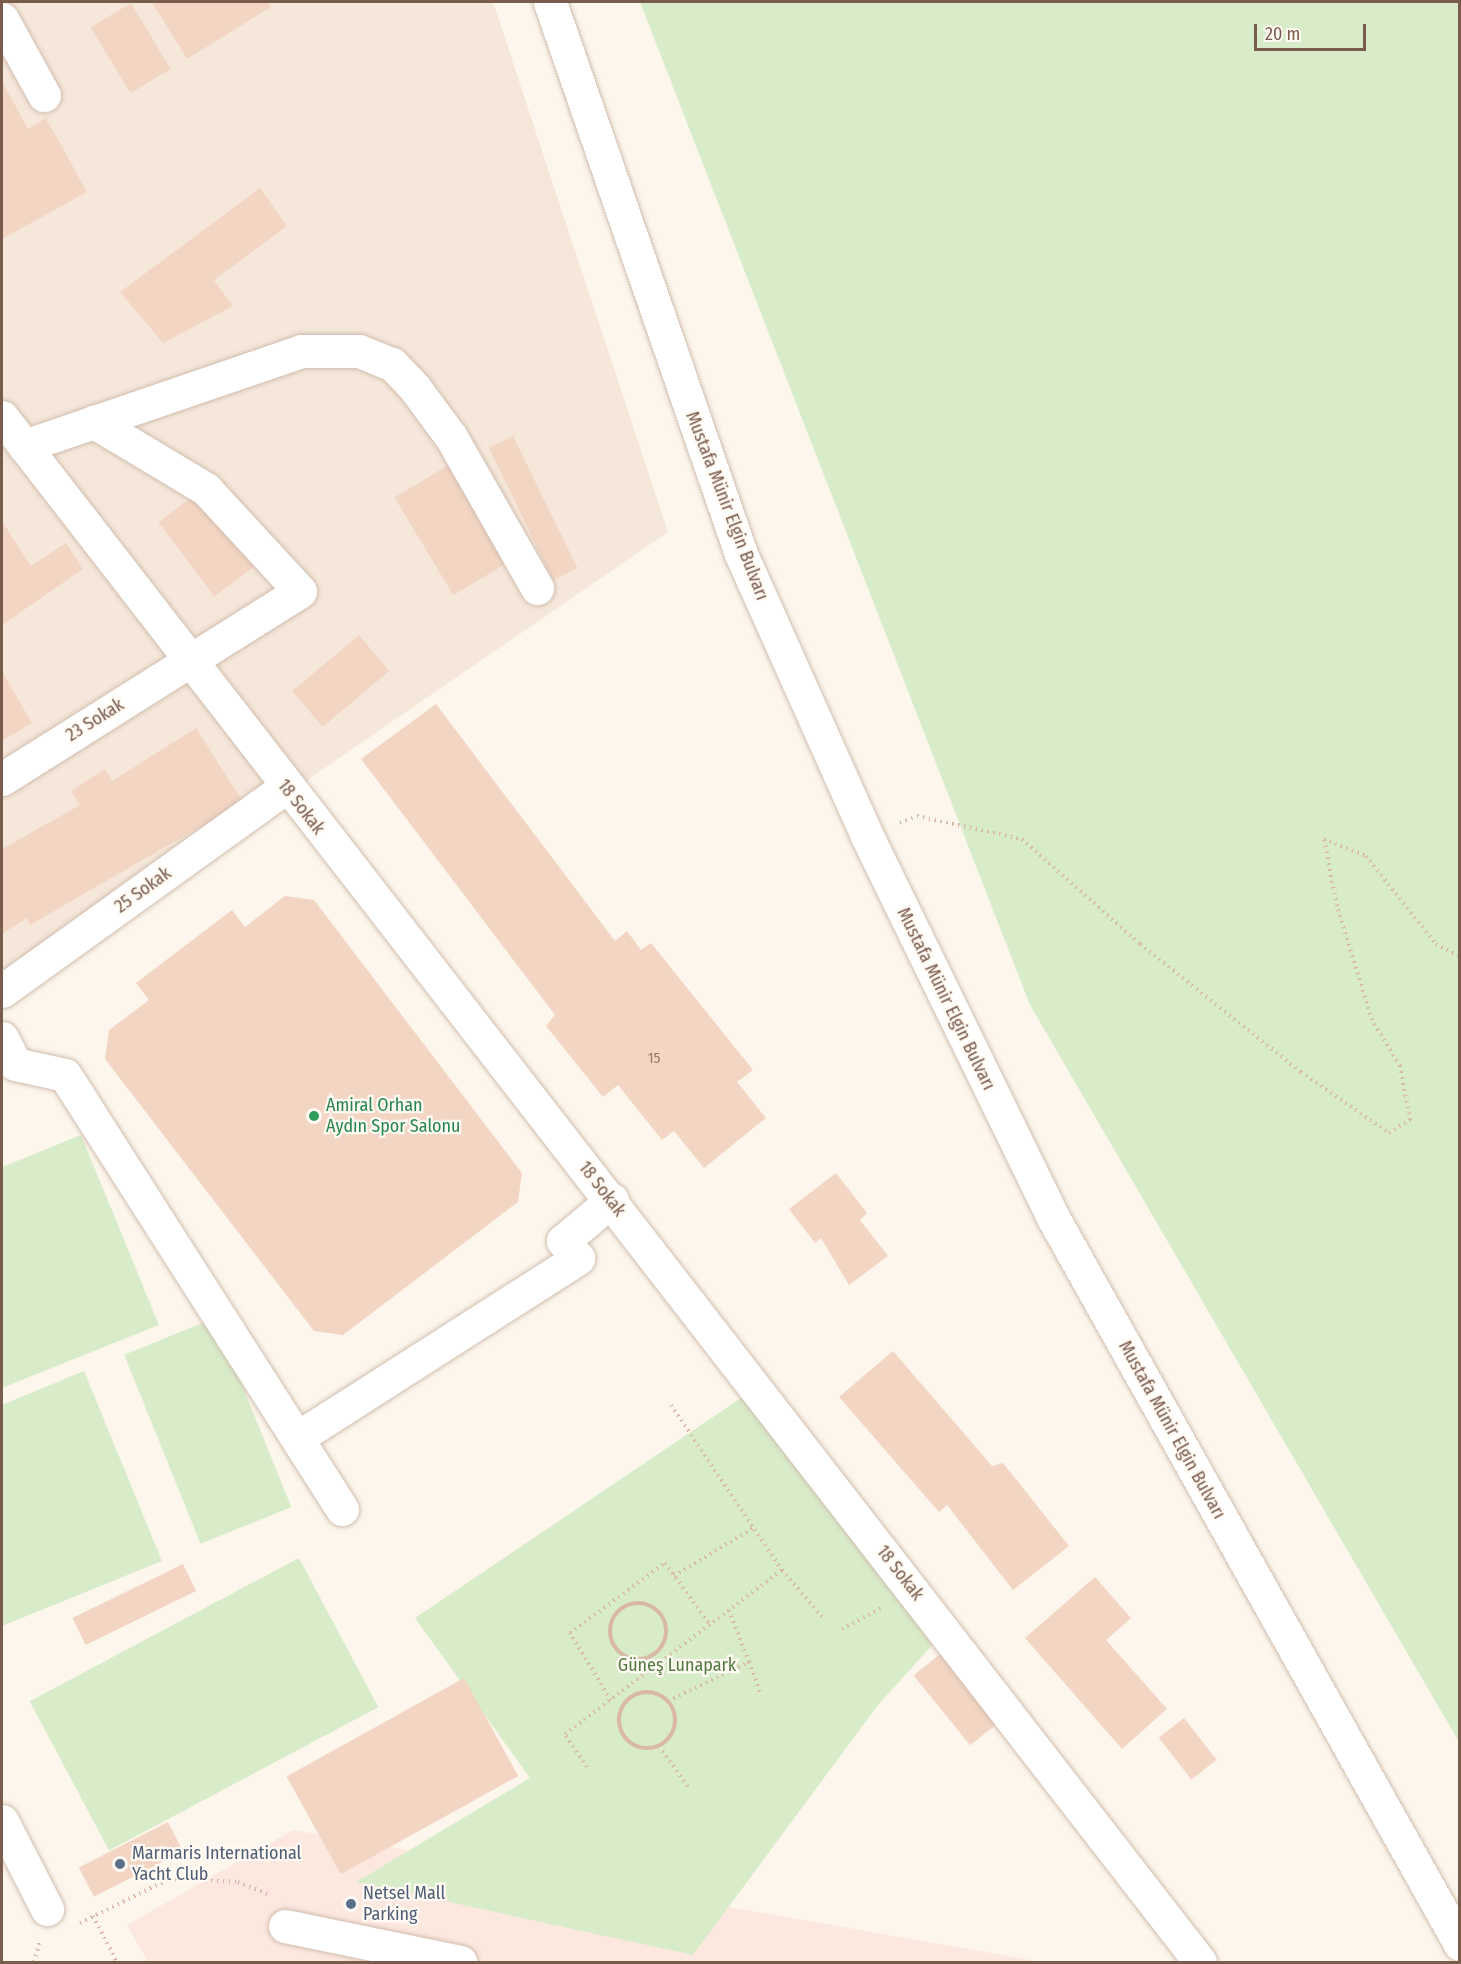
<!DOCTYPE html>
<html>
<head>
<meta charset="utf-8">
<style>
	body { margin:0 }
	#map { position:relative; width:1461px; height:1964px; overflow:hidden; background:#fdf6ec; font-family:"Fira Sans Condensed",sans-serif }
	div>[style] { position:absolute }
	.residential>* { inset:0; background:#f5e8da }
	.commercial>* { inset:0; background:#fde8e0 }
	.green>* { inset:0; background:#d8ecc9; transform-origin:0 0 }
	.building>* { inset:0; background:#f3d5c3; transform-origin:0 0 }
	.path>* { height:4px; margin-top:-2px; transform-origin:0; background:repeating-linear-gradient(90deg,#d9b8a5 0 1.5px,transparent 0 6px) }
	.path>.ring { margin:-2px; padding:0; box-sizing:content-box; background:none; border:4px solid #d9b8a5; border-radius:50% }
	.roads { filter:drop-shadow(0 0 2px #d1beb0) drop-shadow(0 0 2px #d1beb0) }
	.minor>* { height:33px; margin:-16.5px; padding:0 16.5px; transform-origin:16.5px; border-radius:16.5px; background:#fff }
	.dots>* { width:16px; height:16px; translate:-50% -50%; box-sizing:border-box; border:3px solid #fffaf3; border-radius:50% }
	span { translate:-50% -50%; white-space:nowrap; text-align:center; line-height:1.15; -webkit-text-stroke:4.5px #fffaf3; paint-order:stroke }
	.number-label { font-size:15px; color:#987a6a }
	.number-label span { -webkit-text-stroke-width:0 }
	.street-label { font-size:18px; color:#7a5c4d }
	.leisure-label { font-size:18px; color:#27864d }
	.left { translate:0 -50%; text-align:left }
	.park-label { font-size:18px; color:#537a41 }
	.service-label { font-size:18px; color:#4e5e75 }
	.frame { position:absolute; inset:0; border:3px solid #7a5c4d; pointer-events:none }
	.scale { position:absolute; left:1254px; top:24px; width:112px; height:27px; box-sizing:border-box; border:3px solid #7a5c4d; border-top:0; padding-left:8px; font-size:18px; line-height:21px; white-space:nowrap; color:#7a5c4d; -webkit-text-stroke:4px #fffaf3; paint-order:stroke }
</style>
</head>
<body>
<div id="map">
	<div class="residential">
		<div style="clip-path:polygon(2px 2px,493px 2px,668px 532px,121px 908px,2px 1004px)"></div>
	</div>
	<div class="commercial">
		<div style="clip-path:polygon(293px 1830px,1042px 1962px,148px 1962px,127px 1925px)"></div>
	</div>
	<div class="green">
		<div style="clip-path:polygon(640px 2px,1459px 2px,1459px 1742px,1030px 1005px)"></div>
		<div style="clip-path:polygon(81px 1135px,159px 1325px,2px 1388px,2px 1167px)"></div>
		<div style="left:215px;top:1318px;width:204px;height:98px;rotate:68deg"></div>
		<div style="clip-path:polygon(84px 1371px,162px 1561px,2px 1626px,2px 1405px)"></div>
		<div style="clip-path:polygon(747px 1394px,936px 1641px,878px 1705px,693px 1955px,356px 1882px,530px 1778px,415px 1618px)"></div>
		<div style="left:299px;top:1558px;width:169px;height:305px;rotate:62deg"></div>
	</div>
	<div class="building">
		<div style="clip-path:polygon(157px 2px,268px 2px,271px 7px,187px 59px,153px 4px)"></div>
		<div style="left:131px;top:3px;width:77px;height:47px;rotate:59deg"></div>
		<div style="clip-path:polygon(2px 81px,28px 129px,46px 118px,87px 192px,2px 239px)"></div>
		<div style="clip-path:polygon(260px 188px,287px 226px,214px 280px,233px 306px,163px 343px,120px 292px)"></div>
		<div style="left:513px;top:436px;width:147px;height:27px;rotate:64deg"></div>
		<div style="left:452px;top:463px;width:114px;height:67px;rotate:59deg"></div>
		<div style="left:200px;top:491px;width:93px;height:52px;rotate:53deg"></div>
		<div style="clip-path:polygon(2px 521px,31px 566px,66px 543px,83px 569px,2px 625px)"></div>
		<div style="left:359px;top:635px;width:47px;height:87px;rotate:50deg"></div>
		<div style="clip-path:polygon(2px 671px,32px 723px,2px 741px)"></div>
		<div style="clip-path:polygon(436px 704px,615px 941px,627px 931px,641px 950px,651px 943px,753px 1070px,737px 1082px,766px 1118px,704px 1168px,674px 1131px,662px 1140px,618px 1085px,603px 1097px,546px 1026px,555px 1015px,361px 759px)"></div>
		<div style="clip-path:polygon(196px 728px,243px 802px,30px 925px,27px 918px,2px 934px,2px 849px,80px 805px,71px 791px,105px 769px,112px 781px)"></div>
		<div style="clip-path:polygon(285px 896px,314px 900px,522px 1173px,518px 1202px,343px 1335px,314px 1331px,105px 1059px,109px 1030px,149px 1000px,136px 983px,232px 910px,245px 927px)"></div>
		<div style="clip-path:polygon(836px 1173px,867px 1213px,860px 1220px,888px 1256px,849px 1285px,821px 1238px,815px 1243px,789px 1209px)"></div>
		<div style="clip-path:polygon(893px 1351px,992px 1466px,1003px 1463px,1069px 1546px,1013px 1590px,947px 1505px,939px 1512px,839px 1397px)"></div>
		<div style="left:183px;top:1564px;width:30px;height:123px;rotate:64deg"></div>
		<div style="clip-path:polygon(1095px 1577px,1131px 1618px,1106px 1640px,1167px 1709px,1122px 1749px,1025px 1638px)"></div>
		<div style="left:940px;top:1654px;width:90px;height:34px;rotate:51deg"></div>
		<div style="left:464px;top:1678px;width:112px;height:203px;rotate:61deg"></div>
		<div style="left:1184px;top:1718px;width:53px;height:32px;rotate:52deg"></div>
		<div style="left:168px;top:1822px;width:33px;height:100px;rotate:63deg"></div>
	</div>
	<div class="path">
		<div style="left:900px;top:823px;width:18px;rotate:-22deg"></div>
		<div style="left:917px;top:816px;width:107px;rotate:12.4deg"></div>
		<div style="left:1022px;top:839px;width:158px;rotate:41.7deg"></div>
		<div style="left:1140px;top:944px;width:206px;rotate:38.5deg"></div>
		<div style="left:1301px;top:1072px;width:107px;rotate:34.7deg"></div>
		<div style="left:1389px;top:1133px;width:25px;rotate:-32deg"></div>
		<div style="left:1410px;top:1120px;width:55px;rotate:-100.5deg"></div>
		<div style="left:1400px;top:1066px;width:54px;rotate:-121.3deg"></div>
		<div style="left:1372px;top:1020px;width:119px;rotate:-107.1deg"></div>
		<div style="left:1337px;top:906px;width:68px;rotate:-101deg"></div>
		<div style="left:1324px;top:839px;width:45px;rotate:22deg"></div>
		<div style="left:1366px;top:856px;width:112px;rotate:51.5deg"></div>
		<div style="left:1436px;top:944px;width:27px;rotate:28deg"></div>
		<div style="left:671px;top:1405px;width:199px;rotate:56.1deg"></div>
		<div style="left:674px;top:1576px;width:92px;rotate:-31.3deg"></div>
		<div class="ring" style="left:610px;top:1603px;width:52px;height:52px"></div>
		<div style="left:842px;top:1629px;width:44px;rotate:-28.3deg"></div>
		<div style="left:749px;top:1662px;width:35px;rotate:70deg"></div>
		<div class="ring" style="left:619px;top:1692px;width:52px;height:52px"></div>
		<div style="left:611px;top:1700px;width:79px;rotate:-121.5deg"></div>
		<div style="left:570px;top:1633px;width:118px;rotate:-36.4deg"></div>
		<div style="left:665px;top:1563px;width:77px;rotate:54deg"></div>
		<div style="left:668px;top:1701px;width:90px;rotate:-25.7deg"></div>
		<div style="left:749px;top:1662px;width:55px;rotate:-111.4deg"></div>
		<div style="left:659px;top:1746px;width:50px;rotate:54.7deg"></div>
		<div style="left:587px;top:1767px;width:40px;rotate:-124deg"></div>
		<div style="left:565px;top:1734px;width:272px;rotate:-37.1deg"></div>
		<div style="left:782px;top:1570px;width:63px;rotate:49.5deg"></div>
		<div style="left:93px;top:1916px;width:52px;rotate:62.4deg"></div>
		<div style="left:80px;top:1923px;width:99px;rotate:-26.3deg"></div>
		<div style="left:169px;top:1879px;width:69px;rotate:2.5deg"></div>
		<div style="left:238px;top:1882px;width:35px;rotate:22deg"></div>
		<div style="left:34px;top:1962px;width:20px;rotate:-75deg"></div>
	</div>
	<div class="roads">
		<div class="minor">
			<div style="left:550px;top:2px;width:584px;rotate:70.91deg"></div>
			<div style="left:741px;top:554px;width:309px;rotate:65.9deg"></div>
			<div style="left:867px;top:836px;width:420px;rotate:64deg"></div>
			<div style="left:1051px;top:1214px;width:837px;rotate:60.74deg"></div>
			<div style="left:2px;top:19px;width:87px;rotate:61.1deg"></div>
			<div style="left:2px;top:417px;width:1955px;rotate:52.21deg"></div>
			<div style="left:24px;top:446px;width:293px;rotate:-18.9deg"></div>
			<div style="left:301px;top:351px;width:58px"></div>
			<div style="left:359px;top:351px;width:35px;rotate:22deg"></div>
			<div style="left:392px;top:364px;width:32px;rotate:46deg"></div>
			<div style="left:414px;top:387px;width:62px;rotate:53.5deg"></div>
			<div style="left:451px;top:437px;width:174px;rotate:60.3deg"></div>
			<div style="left:2px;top:779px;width:352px;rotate:-32.2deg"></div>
			<div style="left:300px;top:591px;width:139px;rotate:-132.7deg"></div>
			<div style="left:206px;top:489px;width:131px;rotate:-149.1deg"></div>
			<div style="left:2px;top:991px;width:348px;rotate:-35.7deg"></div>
			<div style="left:2px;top:1038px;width:29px;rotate:63deg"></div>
			<div style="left:15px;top:1064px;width:51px;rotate:12.4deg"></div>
			<div style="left:65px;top:1075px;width:515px;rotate:57.45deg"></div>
			<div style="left:297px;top:1438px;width:334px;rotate:-32.6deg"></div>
			<div style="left:578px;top:1258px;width:23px;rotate:-131deg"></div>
			<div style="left:563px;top:1241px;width:64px;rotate:-39.9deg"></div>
			<div style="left:2px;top:1821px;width:99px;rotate:62.9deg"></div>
			<div style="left:285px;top:1926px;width:179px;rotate:11.6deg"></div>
		</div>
	</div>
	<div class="dots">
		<div style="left:314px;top:1116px;background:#2e9e5b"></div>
		<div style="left:120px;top:1864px;background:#5c6f8a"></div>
		<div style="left:351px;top:1904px;background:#5c6f8a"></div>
	</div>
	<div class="number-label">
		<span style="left:654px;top:1059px">15</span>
	</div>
	<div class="street-label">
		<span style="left:727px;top:506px;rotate:69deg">Mustafa Münir Elgin Bulvarı</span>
		<span style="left:95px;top:720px;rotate:-32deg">23 Sokak</span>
		<span style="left:301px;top:807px;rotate:52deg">18 Sokak</span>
		<span style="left:143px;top:890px;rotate:-36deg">25 Sokak</span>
		<span style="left:946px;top:999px;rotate:64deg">Mustafa Münir Elgin Bulvarı</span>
		<span style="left:602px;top:1189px;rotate:52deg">18 Sokak</span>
		<span style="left:1172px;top:1430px;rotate:61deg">Mustafa Münir Elgin Bulvarı</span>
		<span style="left:900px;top:1573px;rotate:52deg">18 Sokak</span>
	</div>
	<div class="leisure-label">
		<span class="left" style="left:326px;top:1116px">Amiral Orhan<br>Aydın Spor Salonu</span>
	</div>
	<div class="park-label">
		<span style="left:677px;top:1665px">Güneş Lunapark</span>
	</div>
	<div class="service-label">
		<span class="left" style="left:132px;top:1864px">Marmaris International<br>Yacht Club</span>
		<span class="left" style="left:363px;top:1904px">Netsel Mall<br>Parking</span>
	</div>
	<div class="frame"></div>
	<div class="scale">20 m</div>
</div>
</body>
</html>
